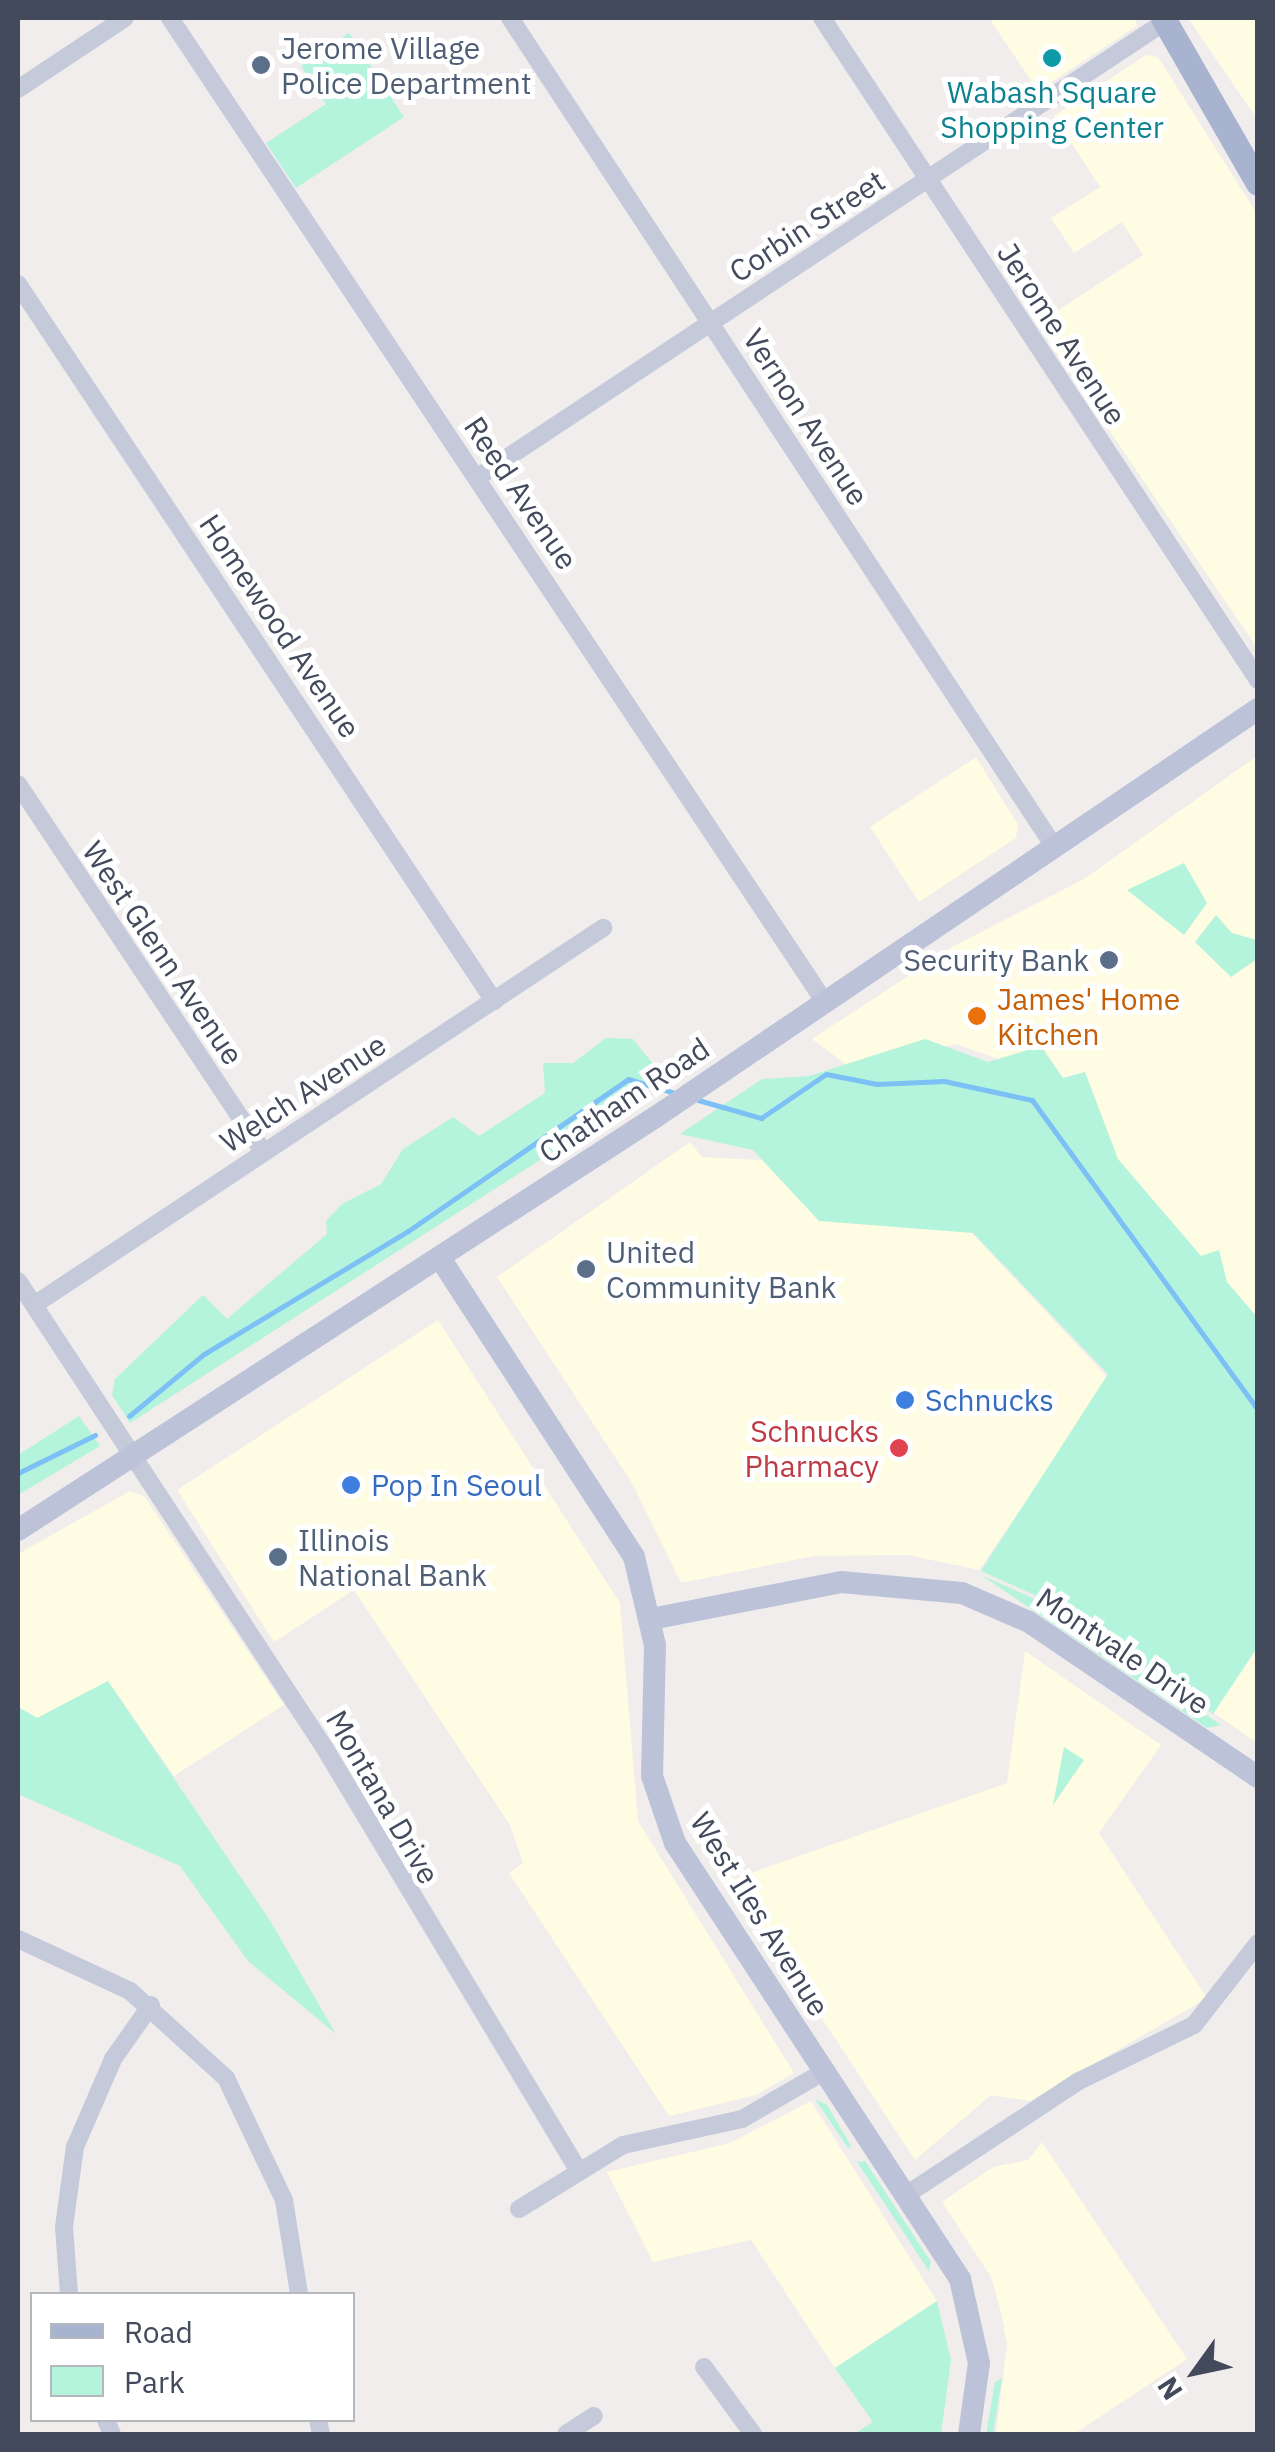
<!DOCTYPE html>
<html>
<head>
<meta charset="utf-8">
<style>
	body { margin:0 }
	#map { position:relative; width:1275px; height:2452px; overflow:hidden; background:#f0edec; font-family:"IBM Plex Sans",sans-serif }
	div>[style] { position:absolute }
	.commercial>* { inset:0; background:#fefce2 }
	.green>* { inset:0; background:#b4f4dc }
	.stream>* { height:5px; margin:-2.5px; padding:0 2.5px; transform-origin:2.5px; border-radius:2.5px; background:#7cc0f6 }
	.street>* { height:18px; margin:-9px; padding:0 9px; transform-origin:9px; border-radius:9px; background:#c4cad9 }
	.secondary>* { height:22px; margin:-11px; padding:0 11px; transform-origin:11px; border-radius:11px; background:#bcc3d9 }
	.primary>* { height:25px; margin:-12.5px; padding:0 12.5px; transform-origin:12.5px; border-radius:12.5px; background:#a8b3d0 }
	.dots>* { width:28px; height:28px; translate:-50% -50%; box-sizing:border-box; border:5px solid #fff; border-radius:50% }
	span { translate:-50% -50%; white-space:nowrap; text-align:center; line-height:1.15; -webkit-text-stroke:10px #fff; paint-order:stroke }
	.service-label { font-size:30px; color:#4e5e75 }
	.left { translate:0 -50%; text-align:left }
	.right { translate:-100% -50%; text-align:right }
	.culture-label { font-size:30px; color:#0d838f }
	.street-label { font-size:30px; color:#434a5c }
	.food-label { font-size:30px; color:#c56008 }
	.shop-label { font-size:30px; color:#366cbe }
	.health-label { font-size:30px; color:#be3a42 }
	.frame { position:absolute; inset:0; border:20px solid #434a5c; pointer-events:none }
	.legend { position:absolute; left:30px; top:2292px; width:325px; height:130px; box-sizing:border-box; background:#fff; border:2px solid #b4b7be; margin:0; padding:12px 18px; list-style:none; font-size:30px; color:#434a5c }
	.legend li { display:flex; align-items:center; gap:20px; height:50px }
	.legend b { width:50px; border:2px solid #b4b7be }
	.north { position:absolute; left:1145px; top:2322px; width:100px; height:100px; -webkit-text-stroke:8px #fff; paint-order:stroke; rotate:237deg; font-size:28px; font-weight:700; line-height:40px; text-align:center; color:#434a5c }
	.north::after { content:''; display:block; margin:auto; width:35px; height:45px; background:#434a5c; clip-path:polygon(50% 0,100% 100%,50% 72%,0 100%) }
</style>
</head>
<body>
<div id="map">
	<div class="commercial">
		<div style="clip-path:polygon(989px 18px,1133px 18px,1138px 25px,1038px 91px)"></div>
		<div style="clip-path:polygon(1188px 18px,1257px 18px,1257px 119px)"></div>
		<div style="clip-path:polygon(1146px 55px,1158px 57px,1257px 214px,1257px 648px,1037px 324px,1143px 255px,1122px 222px,1074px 253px,1051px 218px,1100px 187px,1054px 116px)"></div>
		<div style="clip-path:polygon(1257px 756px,1257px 1321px,1030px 1071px,957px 1044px,851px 1068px,812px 1039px,954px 946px,1084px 879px)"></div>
		<div style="clip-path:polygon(976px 757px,1018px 825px,1016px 838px,919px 902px,870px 827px)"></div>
		<div style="clip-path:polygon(690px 1142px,702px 1157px,777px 1161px,970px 1231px,1109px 1379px,979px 1570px,907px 1555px,814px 1556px,681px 1583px,632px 1483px,497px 1277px)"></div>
		<div style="clip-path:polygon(438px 1320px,620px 1603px,638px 1821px,794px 2073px,756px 2095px,669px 2116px,509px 1873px,523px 1863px,510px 1825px,354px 1590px,274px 1642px,177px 1490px)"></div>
		<div style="clip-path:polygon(130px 1491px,144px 1496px,284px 1705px,174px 1776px,108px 1681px,37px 1718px,18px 1707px,18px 1554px)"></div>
		<div style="clip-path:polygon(1257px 1632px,1257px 1743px,1207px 1708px)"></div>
		<div style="clip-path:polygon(1025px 1651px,1161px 1745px,1099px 1833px,1207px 1998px,1030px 2101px,991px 2095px,915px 2160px,731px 1880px,1007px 1783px)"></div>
		<div style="clip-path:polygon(811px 2101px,937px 2301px,835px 2368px,751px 2240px,653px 2262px,607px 2172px,730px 2143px)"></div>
		<div style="clip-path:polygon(1042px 2142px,1187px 2359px,1074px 2434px,996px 2434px,1007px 2345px,1001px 2312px,991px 2277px,942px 2202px,993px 2167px,1028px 2160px)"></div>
	</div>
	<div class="green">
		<div style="clip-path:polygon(349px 33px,404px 117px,296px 188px,266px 143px,326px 104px,301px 66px)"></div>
		<div style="clip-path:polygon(1184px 863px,1207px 903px,1184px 935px,1127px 890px)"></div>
		<div style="clip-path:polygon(1216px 915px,1232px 933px,1257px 940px,1257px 959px,1231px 977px,1195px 942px)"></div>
		<div style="clip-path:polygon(606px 1038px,633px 1039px,657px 1069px,638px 1097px,130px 1423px,112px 1395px,115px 1379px,203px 1295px,227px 1319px,327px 1234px,326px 1221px,342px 1204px,381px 1184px,403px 1149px,453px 1117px,479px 1136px,545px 1093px,543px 1063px,573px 1063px)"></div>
		<div style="clip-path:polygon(925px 1039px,988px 1062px,1041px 1046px,1063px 1078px,1085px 1072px,1118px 1159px,1201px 1256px,1219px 1250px,1227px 1282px,1257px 1317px,1257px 1648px,1213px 1714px,1037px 1596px,981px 1571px,1108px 1374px,973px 1233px,819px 1221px,753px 1150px,680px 1134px,762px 1079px,809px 1076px)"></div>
		<div style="clip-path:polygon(79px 1416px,100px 1446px,18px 1495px,18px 1455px)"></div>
		<div style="clip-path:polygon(981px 1575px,1044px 1603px,1221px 1725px,1207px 1728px)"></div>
		<div style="clip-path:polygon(108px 1681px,269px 1919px,336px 2034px,248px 1961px,180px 1866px,18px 1794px,18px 1707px,37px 1718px)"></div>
		<div style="clip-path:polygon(1064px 1747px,1084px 1760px,1053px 1805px)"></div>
		<div style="clip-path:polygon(815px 2099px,827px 2105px,851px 2146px,848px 2148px)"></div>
		<div style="clip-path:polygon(865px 2161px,931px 2262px,929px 2271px,857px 2162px)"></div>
		<div style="clip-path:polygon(937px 2301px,951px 2360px,941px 2434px,854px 2434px,873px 2422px,835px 2368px)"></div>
		<div style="clip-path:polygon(1002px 2378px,993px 2434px,986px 2434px,995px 2382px)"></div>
	</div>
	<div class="stream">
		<div style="left:698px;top:1100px;width:66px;rotate:15.9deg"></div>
		<div style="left:761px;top:1118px;width:78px;rotate:-34.1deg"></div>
		<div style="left:826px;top:1074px;width:52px;rotate:11.1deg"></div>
		<div style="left:877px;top:1084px;width:67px;rotate:-2.6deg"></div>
		<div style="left:944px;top:1081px;width:90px;rotate:12.2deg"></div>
		<div style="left:1032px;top:1100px;width:384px;rotate:53.9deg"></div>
		<div style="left:129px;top:1416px;width:97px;rotate:-39.6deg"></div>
		<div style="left:204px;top:1354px;width:238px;rotate:-31.1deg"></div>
		<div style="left:408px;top:1231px;width:267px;rotate:-34.6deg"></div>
		<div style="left:628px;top:1079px;width:52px;rotate:16.7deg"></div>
		<div style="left:18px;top:1473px;width:86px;rotate:-26.3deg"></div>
	</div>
	<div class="street">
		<div style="left:170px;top:18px;width:1181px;rotate:56.36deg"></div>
		<div style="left:510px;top:18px;width:993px;rotate:56.71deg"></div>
		<div style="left:822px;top:18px;width:793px;rotate:56.63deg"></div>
		<div style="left:18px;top:89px;width:128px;rotate:-33.6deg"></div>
		<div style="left:18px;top:284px;width:861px;rotate:56.42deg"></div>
		<div style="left:478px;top:477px;width:825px;rotate:-33.54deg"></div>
		<div style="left:18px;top:784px;width:442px;rotate:56.3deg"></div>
		<div style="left:18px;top:1281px;width:557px;rotate:56.71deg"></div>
		<div style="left:324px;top:1747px;width:493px;rotate:59deg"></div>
		<div style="left:34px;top:1305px;width:683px;rotate:-33.53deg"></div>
		<div style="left:18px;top:1939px;width:123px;rotate:24.9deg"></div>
		<div style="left:130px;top:1991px;width:130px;rotate:42.2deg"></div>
		<div style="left:226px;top:2078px;width:135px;rotate:64.6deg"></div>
		<div style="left:284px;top:2200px;width:95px;rotate:80.9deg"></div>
		<div style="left:906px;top:2195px;width:207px;rotate:-33.4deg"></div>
		<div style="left:1079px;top:2081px;width:128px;rotate:-26deg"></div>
		<div style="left:1194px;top:2025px;width:104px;rotate:-52deg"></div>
		<div style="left:519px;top:2209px;width:122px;rotate:-31.6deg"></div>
		<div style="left:623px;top:2145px;width:122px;rotate:-12.3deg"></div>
		<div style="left:742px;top:2119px;width:96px;rotate:-30deg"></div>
		<div style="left:69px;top:2294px;width:67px;rotate:-94.3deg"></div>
		<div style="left:64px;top:2227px;width:81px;rotate:-82.2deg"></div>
		<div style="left:75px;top:2147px;width:96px;rotate:-66.6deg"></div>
		<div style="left:113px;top:2059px;width:66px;rotate:-54.9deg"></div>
		<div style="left:704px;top:2367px;width:83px;rotate:53.8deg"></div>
		<div style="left:106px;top:2420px;width:15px;rotate:67deg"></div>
		<div style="left:318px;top:2420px;width:14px;rotate:78deg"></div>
		<div style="left:566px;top:2434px;width:33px;rotate:-33deg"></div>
	</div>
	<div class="secondary">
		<div style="left:440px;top:1258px;width:356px;rotate:57deg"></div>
		<div style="left:634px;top:1557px;width:90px;rotate:76.6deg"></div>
		<div style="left:655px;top:1645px;width:131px;rotate:91.3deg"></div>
		<div style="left:652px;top:1776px;width:71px;rotate:71.1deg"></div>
		<div style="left:675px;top:1843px;width:521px;rotate:56.83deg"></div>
		<div style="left:960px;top:2279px;width:86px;rotate:77.3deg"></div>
		<div style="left:979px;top:2363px;width:72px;rotate:98deg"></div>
		<div style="left:18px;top:1530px;width:761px;rotate:-32.94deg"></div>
		<div style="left:657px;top:1116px;width:726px;rotate:-34.11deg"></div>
		<div style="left:651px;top:1619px;width:194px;rotate:-11deg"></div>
		<div style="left:841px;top:1582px;width:121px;rotate:5.2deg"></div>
		<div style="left:962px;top:1593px;width:73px;rotate:23.4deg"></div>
		<div style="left:1029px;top:1622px;width:277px;rotate:34.1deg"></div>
	</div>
	<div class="primary">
		<div style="left:1163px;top:18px;width:190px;rotate:60.1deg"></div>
	</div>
	<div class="dots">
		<div style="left:1052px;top:58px;background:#0f9aa8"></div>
		<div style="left:261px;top:65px;background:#5c6f8a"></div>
		<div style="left:1109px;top:960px;background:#5c6f8a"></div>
		<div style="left:977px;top:1016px;background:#e8710a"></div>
		<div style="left:586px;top:1269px;background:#5c6f8a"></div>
		<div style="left:905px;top:1400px;background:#3f7fe0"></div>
		<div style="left:899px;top:1448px;background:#e0444e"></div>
		<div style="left:351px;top:1485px;background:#3f7fe0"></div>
		<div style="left:278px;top:1557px;background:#5c6f8a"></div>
	</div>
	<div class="service-label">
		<span class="left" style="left:281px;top:65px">Jerome Village<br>Police Department</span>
		<span class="right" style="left:1089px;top:960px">Security Bank</span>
		<span class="left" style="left:606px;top:1269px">United<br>Community Bank</span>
		<span class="left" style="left:298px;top:1557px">Illinois<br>National Bank</span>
	</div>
	<div class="culture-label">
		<span style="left:1052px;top:109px">Wabash Square<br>Shopping Center</span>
	</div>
	<div class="street-label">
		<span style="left:807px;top:226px;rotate:-33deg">Corbin Street</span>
		<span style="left:1062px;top:334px;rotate:57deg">Jerome Avenue</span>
		<span style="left:806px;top:417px;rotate:57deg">Vernon Avenue</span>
		<span style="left:521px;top:493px;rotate:56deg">Reed Avenue</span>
		<span style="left:280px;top:626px;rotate:56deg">Homewood Avenue</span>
		<span style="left:163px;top:953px;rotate:56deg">West Glenn Avenue</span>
		<span style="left:303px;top:1093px;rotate:-33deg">Welch Avenue</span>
		<span style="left:624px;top:1100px;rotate:-34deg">Chatham Road</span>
		<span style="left:1123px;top:1651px;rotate:34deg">Montvale Drive</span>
		<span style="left:383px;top:1797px;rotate:60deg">Montana Drive</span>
		<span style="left:760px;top:1914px;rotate:58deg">West Iles Avenue</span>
	</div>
	<div class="food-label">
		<span class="left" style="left:997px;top:1016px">James' Home<br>Kitchen</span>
	</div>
	<div class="shop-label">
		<span class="left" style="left:925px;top:1400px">Schnucks</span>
		<span class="left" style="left:371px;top:1485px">Pop In Seoul</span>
	</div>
	<div class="health-label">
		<span class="right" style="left:879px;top:1448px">Schnucks<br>Pharmacy</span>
	</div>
	<div class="frame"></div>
	<ul class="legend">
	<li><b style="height:12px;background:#a8b3d0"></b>Road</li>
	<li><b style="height:28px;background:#b4f4dc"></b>Park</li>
	</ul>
	<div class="north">N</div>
</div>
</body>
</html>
